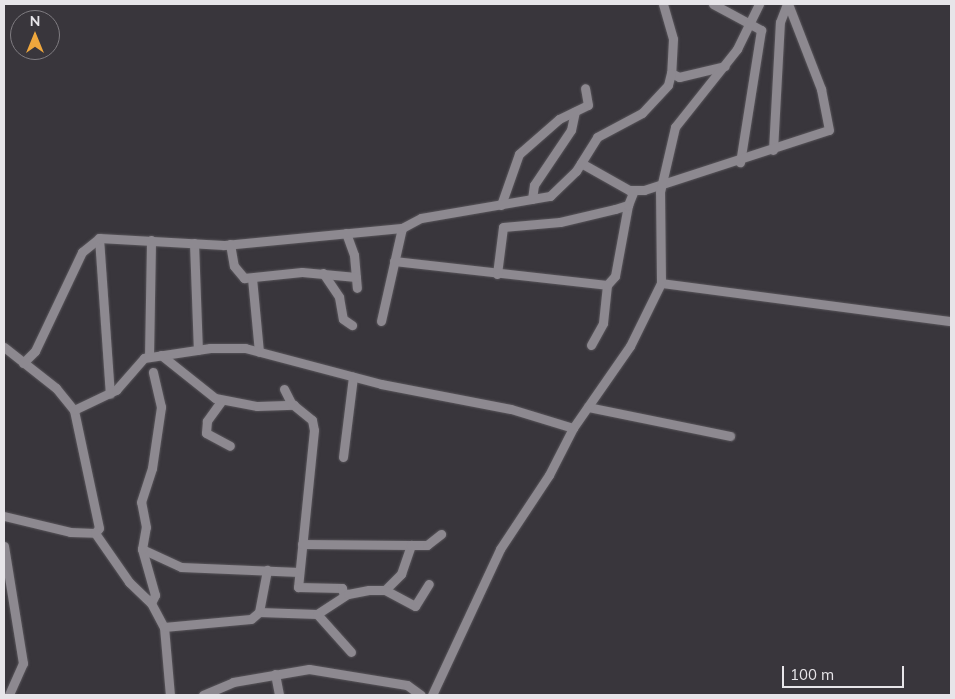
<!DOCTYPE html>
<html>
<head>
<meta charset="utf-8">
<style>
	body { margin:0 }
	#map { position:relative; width:955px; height:699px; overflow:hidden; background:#39363c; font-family:Mulish,sans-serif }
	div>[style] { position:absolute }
	.roads { filter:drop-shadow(0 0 1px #58555a) drop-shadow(0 0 1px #58555a) }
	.minor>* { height:9px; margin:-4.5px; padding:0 4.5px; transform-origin:4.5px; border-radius:4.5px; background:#8d8990 }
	span { translate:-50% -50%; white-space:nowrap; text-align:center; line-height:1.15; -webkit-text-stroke:4px #39363c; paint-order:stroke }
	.frame { position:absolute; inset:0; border:5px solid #e7e5e9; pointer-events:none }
	.north { position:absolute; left:10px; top:10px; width:50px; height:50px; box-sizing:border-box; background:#39363c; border:1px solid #7f7c81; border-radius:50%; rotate:0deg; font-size:14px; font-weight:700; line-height:20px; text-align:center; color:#e7e5e9 }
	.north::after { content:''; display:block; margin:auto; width:18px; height:22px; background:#efa73d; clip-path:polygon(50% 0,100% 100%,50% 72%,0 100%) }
	.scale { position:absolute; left:782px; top:666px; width:122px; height:22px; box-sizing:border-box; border:2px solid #e7e5e9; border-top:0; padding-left:6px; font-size:15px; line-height:18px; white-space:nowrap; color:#e7e5e9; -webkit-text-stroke:4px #39363c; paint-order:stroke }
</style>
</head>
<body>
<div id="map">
	<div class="roads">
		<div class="minor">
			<div style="left:663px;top:4px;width:36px;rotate:74deg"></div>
			<div style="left:673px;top:39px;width:34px;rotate:93deg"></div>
			<div style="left:671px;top:73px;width:9px;rotate:27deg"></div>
			<div style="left:679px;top:77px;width:47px;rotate:-13.4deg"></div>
			<div style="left:713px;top:4px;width:55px;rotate:28.4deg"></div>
			<div style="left:761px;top:30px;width:134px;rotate:99deg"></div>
			<div style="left:773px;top:150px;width:128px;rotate:-86.9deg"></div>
			<div style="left:780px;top:22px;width:19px;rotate:-69deg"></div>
			<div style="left:581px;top:163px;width:55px;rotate:29.4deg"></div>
			<div style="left:629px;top:190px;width:15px"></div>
			<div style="left:644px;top:190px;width:194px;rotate:-18deg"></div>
			<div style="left:829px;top:130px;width:42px;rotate:-101deg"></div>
			<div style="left:821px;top:89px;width:91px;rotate:-111.2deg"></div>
			<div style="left:532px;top:199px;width:14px;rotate:-82deg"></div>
			<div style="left:534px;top:185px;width:66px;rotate:-56.1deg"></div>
			<div style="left:571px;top:130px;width:19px;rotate:-78deg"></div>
			<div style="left:501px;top:205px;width:54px;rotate:-70.6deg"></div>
			<div style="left:519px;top:154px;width:53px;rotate:-41.2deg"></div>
			<div style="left:559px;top:119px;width:32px;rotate:-26deg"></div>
			<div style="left:588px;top:105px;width:17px;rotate:-100deg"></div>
			<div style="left:346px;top:233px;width:23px;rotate:70deg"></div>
			<div style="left:354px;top:255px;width:33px;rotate:85deg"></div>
			<div style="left:99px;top:238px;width:156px;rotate:86deg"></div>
			<div style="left:194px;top:243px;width:107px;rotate:87.9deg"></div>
			<div style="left:230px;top:244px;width:22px;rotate:80deg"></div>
			<div style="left:234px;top:266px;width:16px;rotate:50deg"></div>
			<div style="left:244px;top:278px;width:58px;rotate:-5.9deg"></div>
			<div style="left:302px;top:272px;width:54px;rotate:5.3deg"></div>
			<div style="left:394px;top:261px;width:214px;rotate:6.4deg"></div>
			<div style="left:607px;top:285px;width:12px;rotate:-48deg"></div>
			<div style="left:615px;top:276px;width:72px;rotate:-79.6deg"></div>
			<div style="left:323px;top:273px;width:29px;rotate:56deg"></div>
			<div style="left:339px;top:297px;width:22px;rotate:80deg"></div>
			<div style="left:343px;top:319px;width:11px;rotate:34deg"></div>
			<div style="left:497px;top:274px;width:47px;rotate:-82.7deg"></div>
			<div style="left:503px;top:227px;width:57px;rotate:-5deg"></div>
			<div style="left:560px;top:222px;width:57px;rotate:-13.3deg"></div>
			<div style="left:615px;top:209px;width:14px;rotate:-17deg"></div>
			<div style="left:628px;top:205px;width:16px;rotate:-68deg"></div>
			<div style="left:252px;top:278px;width:74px;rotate:84.6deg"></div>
			<div style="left:661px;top:283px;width:292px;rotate:7.5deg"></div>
			<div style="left:381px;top:321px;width:95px;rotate:-77.3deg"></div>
			<div style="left:402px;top:228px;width:21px;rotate:-28deg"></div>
			<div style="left:421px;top:218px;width:131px;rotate:-9.7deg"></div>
			<div style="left:550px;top:196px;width:36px;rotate:-44deg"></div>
			<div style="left:576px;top:171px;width:40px;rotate:-58deg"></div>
			<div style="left:597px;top:137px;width:51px;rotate:-28.1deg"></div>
			<div style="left:642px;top:113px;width:38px;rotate:-47deg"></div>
			<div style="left:668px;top:85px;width:12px;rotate:-76deg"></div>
			<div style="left:591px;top:345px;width:25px;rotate:-61deg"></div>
			<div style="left:603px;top:323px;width:38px;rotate:-84deg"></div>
			<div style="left:4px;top:347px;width:66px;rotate:38.3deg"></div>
			<div style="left:56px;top:388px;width:28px;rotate:51deg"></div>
			<div style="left:161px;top:355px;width:69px;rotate:38.5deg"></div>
			<div style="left:215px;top:398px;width:43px;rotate:10.8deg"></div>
			<div style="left:257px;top:406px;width:37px;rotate:-2deg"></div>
			<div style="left:149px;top:357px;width:117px;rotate:-89deg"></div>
			<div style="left:23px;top:363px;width:17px;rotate:-45deg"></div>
			<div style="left:35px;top:351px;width:110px;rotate:-64.6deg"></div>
			<div style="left:82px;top:252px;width:22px;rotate:-39deg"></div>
			<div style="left:99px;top:238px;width:125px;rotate:3.2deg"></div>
			<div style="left:224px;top:245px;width:179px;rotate:-5.5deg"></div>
			<div style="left:284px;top:389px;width:16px;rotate:63deg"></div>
			<div style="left:291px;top:403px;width:27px;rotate:39deg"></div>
			<div style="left:312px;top:420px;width:10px;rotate:79deg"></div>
			<div style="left:314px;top:430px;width:158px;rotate:95.8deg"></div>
			<div style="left:298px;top:587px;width:44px;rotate:1.3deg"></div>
			<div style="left:342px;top:588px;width:8px;rotate:76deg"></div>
			<div style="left:222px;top:400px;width:26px;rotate:126deg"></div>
			<div style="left:207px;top:421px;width:12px;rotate:95deg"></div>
			<div style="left:206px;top:433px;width:27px;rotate:28deg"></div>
			<div style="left:588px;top:407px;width:145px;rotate:11.5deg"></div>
			<div style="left:343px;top:457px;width:81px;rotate:-82.9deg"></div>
			<div style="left:4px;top:516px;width:68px;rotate:13.6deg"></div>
			<div style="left:70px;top:532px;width:25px;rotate:2deg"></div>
			<div style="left:95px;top:533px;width:6px;rotate:-51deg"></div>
			<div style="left:99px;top:528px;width:121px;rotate:-102deg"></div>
			<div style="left:74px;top:410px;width:47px;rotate:-25.5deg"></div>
			<div style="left:116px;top:390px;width:43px;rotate:-48.8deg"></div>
			<div style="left:144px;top:358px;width:67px;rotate:-8.6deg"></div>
			<div style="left:210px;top:348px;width:35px"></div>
			<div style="left:245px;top:348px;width:141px;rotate:14.8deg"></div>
			<div style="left:381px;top:384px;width:132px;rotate:10.9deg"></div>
			<div style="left:511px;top:409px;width:65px;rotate:17deg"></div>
			<div style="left:573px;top:428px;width:100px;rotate:-55.2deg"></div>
			<div style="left:630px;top:346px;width:70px;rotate:-63.8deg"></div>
			<div style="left:661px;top:283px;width:91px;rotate:-90.6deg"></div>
			<div style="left:660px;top:192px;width:67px;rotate:-77deg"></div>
			<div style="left:675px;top:127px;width:100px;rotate:-51.5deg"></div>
			<div style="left:737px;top:49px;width:50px;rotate:-63.9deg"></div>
			<div style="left:95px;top:533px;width:60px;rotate:55.2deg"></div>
			<div style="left:129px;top:582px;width:30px;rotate:44deg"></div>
			<div style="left:151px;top:603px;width:27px;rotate:62deg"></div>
			<div style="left:164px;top:627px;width:68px;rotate:85deg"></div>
			<div style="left:302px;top:544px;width:109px;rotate:0.5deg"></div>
			<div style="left:4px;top:546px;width:119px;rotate:80.8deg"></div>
			<div style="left:23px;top:663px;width:35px;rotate:114deg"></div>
			<div style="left:142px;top:549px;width:43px;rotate:24.8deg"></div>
			<div style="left:181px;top:567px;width:118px;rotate:2.4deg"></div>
			<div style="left:385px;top:590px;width:23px;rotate:-45deg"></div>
			<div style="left:401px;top:574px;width:31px;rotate:-71deg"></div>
			<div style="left:411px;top:545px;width:16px"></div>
			<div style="left:427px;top:545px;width:18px;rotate:-38deg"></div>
			<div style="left:151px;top:603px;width:9px;rotate:-63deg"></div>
			<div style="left:155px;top:595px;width:48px;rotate:-105.8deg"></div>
			<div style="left:142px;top:549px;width:22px;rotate:-80deg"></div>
			<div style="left:146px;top:527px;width:25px;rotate:-101deg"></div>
			<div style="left:141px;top:502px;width:36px;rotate:-72deg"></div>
			<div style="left:152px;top:468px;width:62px;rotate:-81.6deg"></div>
			<div style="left:161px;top:407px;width:36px;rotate:-103deg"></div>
			<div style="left:259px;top:612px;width:58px;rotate:2deg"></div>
			<div style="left:317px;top:614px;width:37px;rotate:-33deg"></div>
			<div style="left:348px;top:594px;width:21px;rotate:-11deg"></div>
			<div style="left:369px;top:590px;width:16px"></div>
			<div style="left:385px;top:590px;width:34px;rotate:28deg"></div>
			<div style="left:415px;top:606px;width:26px;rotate:-58deg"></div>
			<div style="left:317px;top:614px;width:51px;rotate:48.2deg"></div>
			<div style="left:164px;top:627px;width:87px;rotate:-5.3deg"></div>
			<div style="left:251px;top:619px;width:11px;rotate:-41deg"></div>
			<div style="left:259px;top:612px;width:43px;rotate:-79.2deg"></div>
			<div style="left:275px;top:674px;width:21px;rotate:79deg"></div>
			<div style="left:203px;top:695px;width:33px;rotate:-23deg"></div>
			<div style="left:233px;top:682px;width:77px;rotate:-9.7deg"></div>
			<div style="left:309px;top:669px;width:99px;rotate:9.3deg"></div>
			<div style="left:407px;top:685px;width:17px;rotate:36deg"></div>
			<div style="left:432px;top:695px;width:161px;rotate:-65deg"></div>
			<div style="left:500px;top:549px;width:89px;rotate:-56.5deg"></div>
			<div style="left:549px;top:475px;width:53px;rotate:-62.9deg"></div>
		</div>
	</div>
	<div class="frame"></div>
	<div class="north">N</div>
	<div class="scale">100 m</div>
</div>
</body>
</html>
